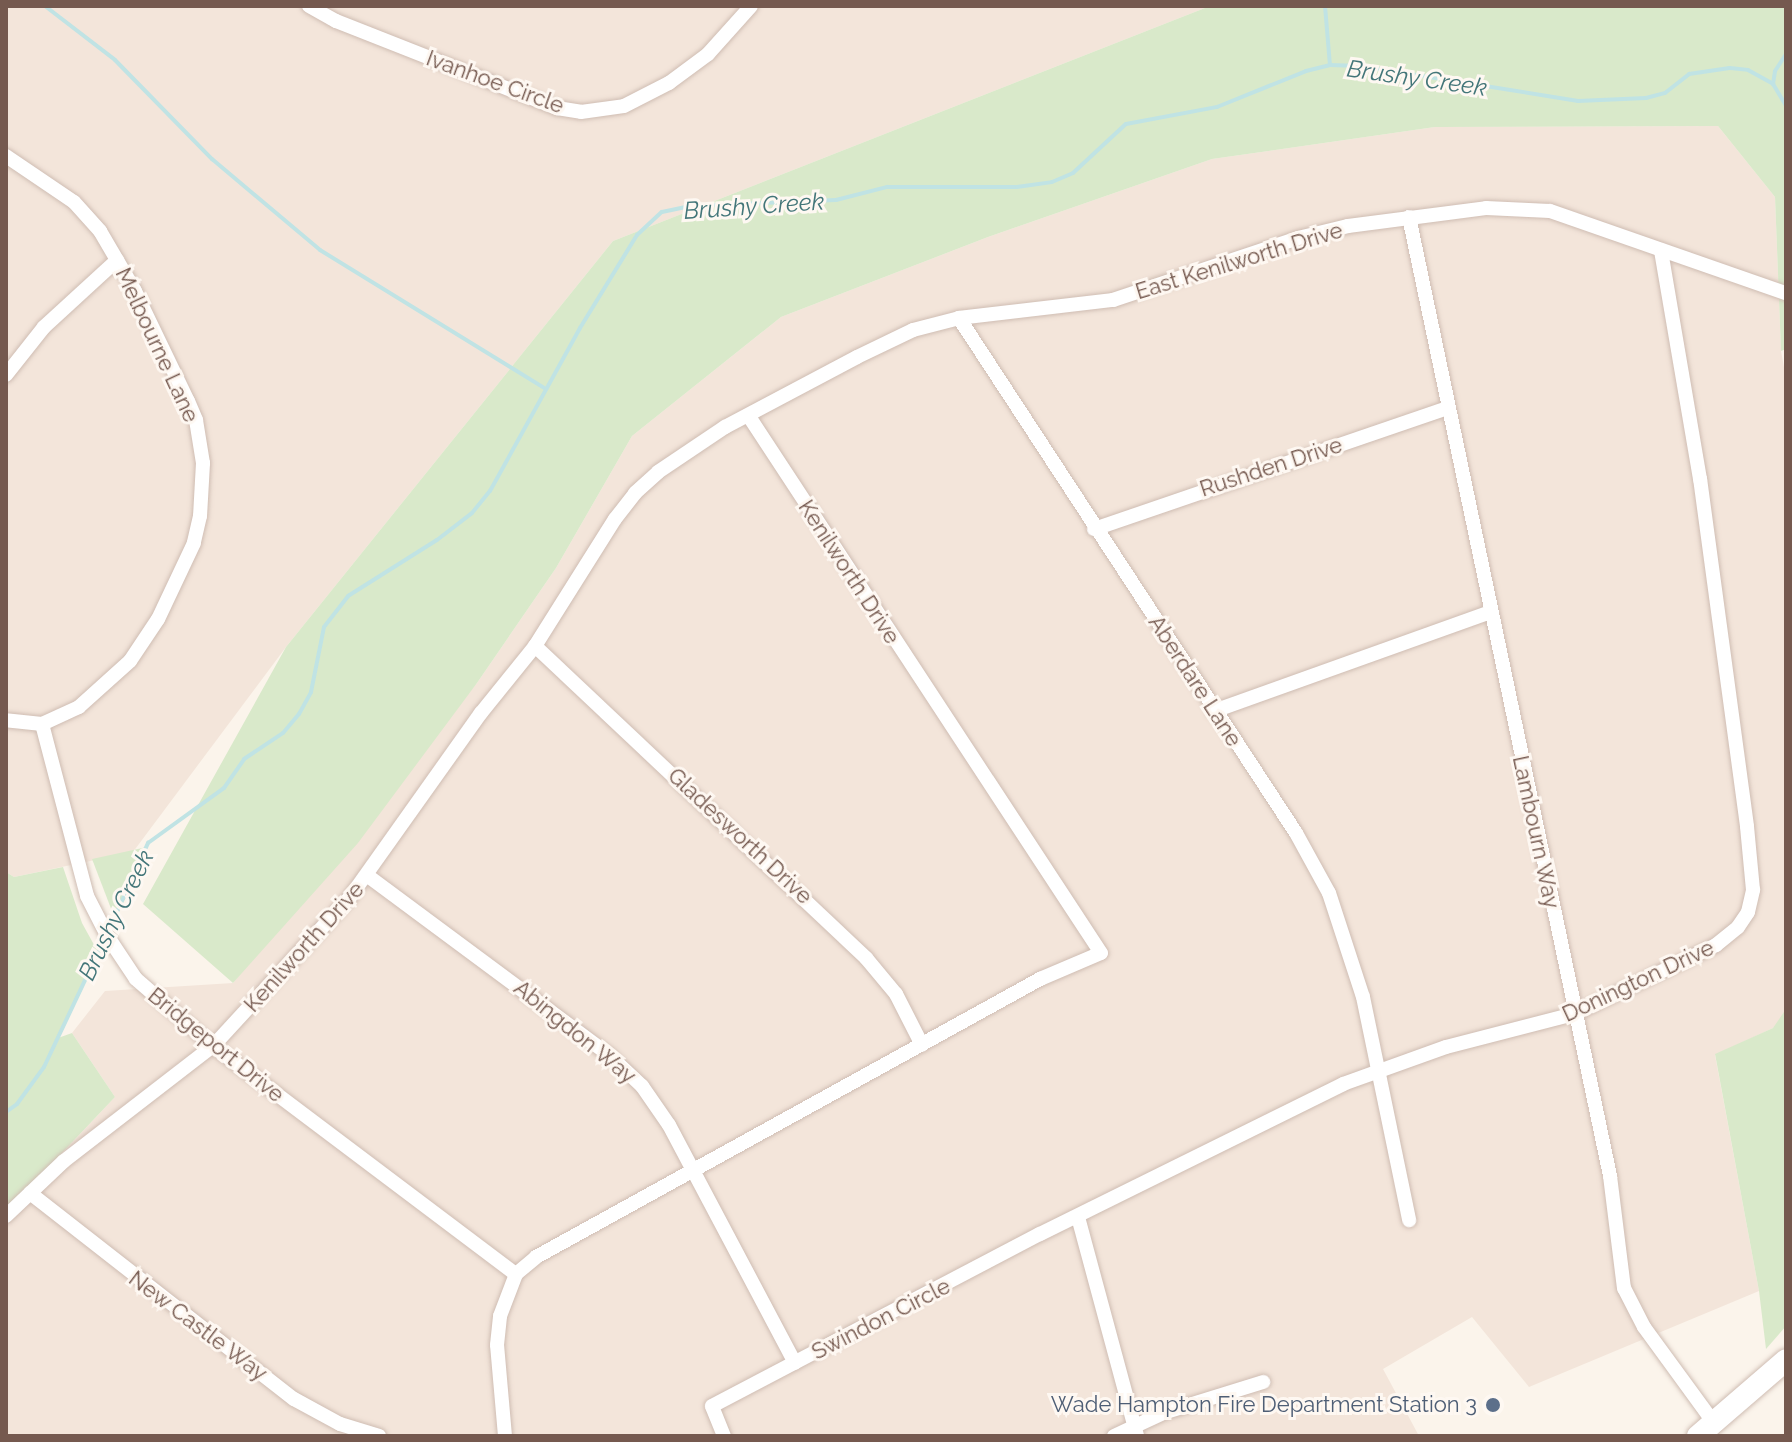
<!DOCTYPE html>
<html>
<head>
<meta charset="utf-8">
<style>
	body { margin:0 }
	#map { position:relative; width:1792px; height:1442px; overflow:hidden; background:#fbf4eb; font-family:Raleway,sans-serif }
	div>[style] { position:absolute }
	.residential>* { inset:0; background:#f3e5da }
	.green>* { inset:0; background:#d9e9ca }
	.stream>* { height:4px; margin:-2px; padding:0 2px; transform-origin:2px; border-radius:2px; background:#c0e3e4 }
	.roads { filter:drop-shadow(0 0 2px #cfbdb3) drop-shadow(0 0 2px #cfbdb3) }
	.street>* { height:14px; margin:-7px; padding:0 7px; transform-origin:7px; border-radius:7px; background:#fff }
	.secondary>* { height:22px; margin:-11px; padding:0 11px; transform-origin:11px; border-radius:11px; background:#fff }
	.dots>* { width:22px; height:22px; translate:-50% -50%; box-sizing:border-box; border:4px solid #fef8f2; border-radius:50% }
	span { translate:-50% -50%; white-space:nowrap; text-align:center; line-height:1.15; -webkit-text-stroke:6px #fef8f2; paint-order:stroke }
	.street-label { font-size:22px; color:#75594f }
	.service-label { font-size:22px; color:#4e5e75 }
	.right { translate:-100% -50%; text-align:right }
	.water-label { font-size:24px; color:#437679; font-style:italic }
	.frame { position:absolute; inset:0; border:8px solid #75594f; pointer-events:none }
</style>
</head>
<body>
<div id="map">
	<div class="residential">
		<div style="clip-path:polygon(6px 6px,1210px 6px,613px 241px,286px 647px,133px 852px,14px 877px,6px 872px)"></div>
		<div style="clip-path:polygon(1718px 126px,1775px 197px,1781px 351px,1786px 378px,1786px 1022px,1715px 1055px,1759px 1291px,1529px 1387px,1472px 1317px,1383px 1369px,1419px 1436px,6px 1436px,6px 1212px,115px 1097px,72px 1033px,105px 991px,233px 983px,477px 683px,556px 568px,632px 436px,781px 317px,988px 237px,1212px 159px,1435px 127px)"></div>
	</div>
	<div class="green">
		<div style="clip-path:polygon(1210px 6px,1786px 6px,1786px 349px,1781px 351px,1775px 197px,1718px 126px,1435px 127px,1212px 159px,988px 237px,781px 317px,632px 436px,556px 568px,477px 683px,358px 843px,233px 983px,143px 904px,286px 647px,613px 241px)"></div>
		<div style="clip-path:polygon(147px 847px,128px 893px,115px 919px,92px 859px)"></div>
		<div style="clip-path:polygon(63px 867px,82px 923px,98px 952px,58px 1038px,72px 1033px,115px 1097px,6px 1212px,6px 872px,14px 877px)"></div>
		<div style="clip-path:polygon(1786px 1009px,1786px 1326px,1766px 1349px,1759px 1291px,1715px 1054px,1773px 1028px)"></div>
	</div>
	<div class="stream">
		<div style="left:45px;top:6px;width:88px;rotate:37.6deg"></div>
		<div style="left:115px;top:60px;width:139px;rotate:45.6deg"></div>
		<div style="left:212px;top:159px;width:141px;rotate:40.1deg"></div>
		<div style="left:320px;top:250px;width:265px;rotate:31.6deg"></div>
		<div style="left:1325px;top:6px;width:59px;rotate:85.2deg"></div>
		<div style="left:1773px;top:84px;width:13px;rotate:-81deg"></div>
		<div style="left:1775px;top:71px;width:20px;rotate:-57deg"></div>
		<div style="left:108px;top:932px;width:98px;rotate:-65.8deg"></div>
		<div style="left:148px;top:843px;width:94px;rotate:-35.9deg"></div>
		<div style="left:224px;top:788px;width:35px;rotate:-55deg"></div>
		<div style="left:244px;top:759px;width:47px;rotate:-33.7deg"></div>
		<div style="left:283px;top:733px;width:25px;rotate:-50deg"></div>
		<div style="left:299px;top:714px;width:25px;rotate:-61deg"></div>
		<div style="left:311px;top:692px;width:66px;rotate:-78.7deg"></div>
		<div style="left:324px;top:627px;width:39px;rotate:-52deg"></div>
		<div style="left:348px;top:596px;width:105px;rotate:-32.2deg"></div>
		<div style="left:437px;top:540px;width:44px;rotate:-37.6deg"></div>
		<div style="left:472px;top:513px;width:28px;rotate:-51deg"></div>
		<div style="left:490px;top:491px;width:186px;rotate:-61.1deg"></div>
		<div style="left:580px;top:328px;width:109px;rotate:-58.5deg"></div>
		<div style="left:637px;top:235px;width:34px;rotate:-43deg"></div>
		<div style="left:662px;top:212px;width:29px;rotate:-12deg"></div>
		<div style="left:690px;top:206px;width:146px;rotate:-2.4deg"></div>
		<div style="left:836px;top:200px;width:53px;rotate:-14.3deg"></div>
		<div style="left:887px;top:187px;width:130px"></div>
		<div style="left:1017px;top:187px;width:35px;rotate:-8deg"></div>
		<div style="left:1052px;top:182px;width:23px;rotate:-23deg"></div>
		<div style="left:1073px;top:173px;width:72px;rotate:-42.8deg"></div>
		<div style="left:1126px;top:124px;width:93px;rotate:-10.6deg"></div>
		<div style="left:1217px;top:107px;width:96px;rotate:-22deg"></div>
		<div style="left:1306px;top:71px;width:25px;rotate:-14deg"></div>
		<div style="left:1330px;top:65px;width:30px;rotate:2deg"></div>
		<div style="left:1360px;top:66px;width:221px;rotate:9.1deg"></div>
		<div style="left:1578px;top:101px;width:68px;rotate:-2.5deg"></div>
		<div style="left:1646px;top:98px;width:20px;rotate:-15deg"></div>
		<div style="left:1665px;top:93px;width:31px;rotate:-38deg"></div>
		<div style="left:1689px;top:74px;width:41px;rotate:-8.3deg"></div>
		<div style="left:1730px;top:68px;width:18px;rotate:6deg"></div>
		<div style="left:1748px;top:70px;width:29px;rotate:29deg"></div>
		<div style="left:1773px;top:84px;width:26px;rotate:59deg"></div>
		<div style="left:6px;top:1112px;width:14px;rotate:-36deg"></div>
		<div style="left:17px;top:1104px;width:46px;rotate:-53.9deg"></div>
		<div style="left:44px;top:1067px;width:140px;rotate:-64.7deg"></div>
	</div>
	<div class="roads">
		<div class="street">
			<div style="left:309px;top:6px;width:31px;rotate:29deg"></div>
			<div style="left:336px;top:21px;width:238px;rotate:21.5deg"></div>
			<div style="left:557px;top:108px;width:24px;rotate:9deg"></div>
			<div style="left:581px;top:112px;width:43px;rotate:-7.9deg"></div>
			<div style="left:624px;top:106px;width:51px;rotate:-27.1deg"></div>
			<div style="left:669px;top:83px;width:49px;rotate:-36.6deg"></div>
			<div style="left:708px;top:54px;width:64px;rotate:-48.1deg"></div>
			<div style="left:6px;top:156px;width:82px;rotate:34.1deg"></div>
			<div style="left:74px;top:202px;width:39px;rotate:48deg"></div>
			<div style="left:100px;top:231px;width:69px;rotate:59.7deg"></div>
			<div style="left:135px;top:291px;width:122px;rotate:64.3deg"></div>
			<div style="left:188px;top:401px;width:21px;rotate:67deg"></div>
			<div style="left:196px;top:420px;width:44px;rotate:80.8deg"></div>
			<div style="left:203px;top:463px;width:53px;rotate:93.2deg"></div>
			<div style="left:200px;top:516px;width:28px;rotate:103deg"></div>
			<div style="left:194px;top:543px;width:84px;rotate:115.3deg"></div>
			<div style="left:158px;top:619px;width:50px;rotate:123.7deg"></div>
			<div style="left:130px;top:661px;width:69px;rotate:138deg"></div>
			<div style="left:79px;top:707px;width:41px;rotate:155.3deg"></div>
			<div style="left:42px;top:724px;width:36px;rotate:-174deg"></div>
			<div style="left:1409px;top:217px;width:980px;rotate:78.16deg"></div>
			<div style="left:1610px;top:1176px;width:113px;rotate:82.9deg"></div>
			<div style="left:1624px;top:1288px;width:44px;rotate:62.9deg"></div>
			<div style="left:1644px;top:1327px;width:119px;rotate:53.9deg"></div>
			<div style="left:959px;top:318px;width:615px;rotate:56.8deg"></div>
			<div style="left:1296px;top:833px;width:68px;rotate:61.2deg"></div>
			<div style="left:1329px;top:893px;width:109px;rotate:71.9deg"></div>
			<div style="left:1363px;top:997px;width:228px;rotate:78.3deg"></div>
			<div style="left:6px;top:375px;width:61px;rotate:-51.6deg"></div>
			<div style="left:44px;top:327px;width:99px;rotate:-42.5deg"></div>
			<div style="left:1094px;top:529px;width:374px;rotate:-18.9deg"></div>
			<div style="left:535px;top:646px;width:455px;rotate:43.3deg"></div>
			<div style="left:866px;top:958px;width:47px;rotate:50.2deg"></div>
			<div style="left:896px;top:994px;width:57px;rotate:63deg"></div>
			<div style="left:1214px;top:711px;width:293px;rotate:-19.7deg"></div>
			<div style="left:42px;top:724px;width:178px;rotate:75.3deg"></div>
			<div style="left:87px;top:896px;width:46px;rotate:62.9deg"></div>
			<div style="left:108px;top:937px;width:50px;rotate:56.3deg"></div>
			<div style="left:136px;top:979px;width:102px;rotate:41deg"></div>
			<div style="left:213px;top:1046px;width:379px;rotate:37deg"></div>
			<div style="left:368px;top:876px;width:302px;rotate:36.6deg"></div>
			<div style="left:610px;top:1056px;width:44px;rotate:43.2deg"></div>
			<div style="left:642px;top:1086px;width:47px;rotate:55.3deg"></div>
			<div style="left:669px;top:1125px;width:269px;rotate:62.1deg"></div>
			<div style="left:30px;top:1193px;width:335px;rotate:38deg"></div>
			<div style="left:294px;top:1399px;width:52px;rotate:28.5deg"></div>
			<div style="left:340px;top:1424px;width:41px;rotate:17.1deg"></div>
			<div style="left:6px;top:1216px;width:80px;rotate:-43.5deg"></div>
			<div style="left:64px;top:1161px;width:188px;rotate:-37.7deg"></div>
			<div style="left:213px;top:1046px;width:202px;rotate:-47.4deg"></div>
			<div style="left:350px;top:897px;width:226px;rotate:-54.6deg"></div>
			<div style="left:481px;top:713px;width:86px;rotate:-51.1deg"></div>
			<div style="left:535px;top:646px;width:150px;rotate:-57.8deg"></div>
			<div style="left:615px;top:519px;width:33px;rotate:-52deg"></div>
			<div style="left:635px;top:493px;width:31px;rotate:-42deg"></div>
			<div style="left:658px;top:472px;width:81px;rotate:-33.9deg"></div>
			<div style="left:725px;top:427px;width:149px;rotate:-27.9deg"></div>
			<div style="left:857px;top:357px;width:62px;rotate:-25.7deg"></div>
			<div style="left:913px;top:330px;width:48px;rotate:-14.6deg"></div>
			<div style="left:959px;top:318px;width:155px;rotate:-6.7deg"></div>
			<div style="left:1113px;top:300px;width:195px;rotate:-18.5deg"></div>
			<div style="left:1298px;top:238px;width:51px;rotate:-13.5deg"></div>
			<div style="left:1348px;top:226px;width:139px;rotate:-7.4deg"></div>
			<div style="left:1486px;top:208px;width:64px;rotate:2.7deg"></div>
			<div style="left:1550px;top:211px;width:250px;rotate:19.2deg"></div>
			<div style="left:1078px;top:1217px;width:227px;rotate:74.9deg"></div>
			<div style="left:505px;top:1436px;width:91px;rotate:-95deg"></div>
			<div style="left:497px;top:1345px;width:29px;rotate:-84deg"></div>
			<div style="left:500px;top:1316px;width:45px;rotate:-69.1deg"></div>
			<div style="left:516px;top:1274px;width:26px;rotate:-40deg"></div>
			<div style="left:536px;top:1257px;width:576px;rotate:-28.88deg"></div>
			<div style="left:1040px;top:979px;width:66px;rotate:-23.1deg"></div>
			<div style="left:1101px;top:953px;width:643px;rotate:-123.27deg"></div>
			<div style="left:724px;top:1436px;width:32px;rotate:-112deg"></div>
			<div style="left:712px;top:1406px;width:370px;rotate:-27.7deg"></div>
			<div style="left:1040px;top:1234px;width:338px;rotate:-26.3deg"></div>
			<div style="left:1343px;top:1084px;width:109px;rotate:-19.8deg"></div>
			<div style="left:1446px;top:1047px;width:132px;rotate:-14.5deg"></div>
			<div style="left:1574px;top:1014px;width:158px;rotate:-25.9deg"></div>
			<div style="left:1716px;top:945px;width:28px;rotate:-39deg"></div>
			<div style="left:1738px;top:927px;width:18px;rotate:-56deg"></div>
			<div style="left:1748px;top:912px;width:23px;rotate:-77deg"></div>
			<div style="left:1753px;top:890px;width:64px;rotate:-95.4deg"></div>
			<div style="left:1747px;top:826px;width:350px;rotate:-97.7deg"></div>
			<div style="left:1700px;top:479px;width:232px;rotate:-99.7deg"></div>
			<div style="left:1114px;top:1436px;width:54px;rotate:-25.1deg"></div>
			<div style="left:1163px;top:1413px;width:105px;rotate:-17.2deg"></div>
		</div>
		<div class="secondary">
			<div style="left:1698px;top:1436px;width:116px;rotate:-40.8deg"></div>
		</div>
	</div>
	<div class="dots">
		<div style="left:1493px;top:1405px;background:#5c6f8a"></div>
	</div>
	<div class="street-label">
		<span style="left:495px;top:82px;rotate:20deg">Ivanhoe Circle</span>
		<span style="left:1239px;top:261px;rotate:-17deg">East Kenilworth Drive</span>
		<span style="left:157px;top:345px;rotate:65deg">Melbourne Lane</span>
		<span style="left:1271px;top:467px;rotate:-18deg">Rushden Drive</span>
		<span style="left:849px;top:572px;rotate:57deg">Kenilworth Drive</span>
		<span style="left:1195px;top:681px;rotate:57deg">Aberdare Lane</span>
		<span style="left:1536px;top:832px;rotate:78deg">Lambourn Way</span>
		<span style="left:740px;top:836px;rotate:43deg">Gladesworth Drive</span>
		<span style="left:304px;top:947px;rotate:-48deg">Kenilworth Drive</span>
		<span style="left:1638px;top:981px;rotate:-25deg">Donington Drive</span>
		<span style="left:575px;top:1032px;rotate:39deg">Abingdon Way</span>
		<span style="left:216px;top:1045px;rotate:39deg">Bridgeport Drive</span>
		<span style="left:881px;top:1319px;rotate:-27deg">Swindon Circle</span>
		<span style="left:198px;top:1326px;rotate:37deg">New Castle Way</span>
	</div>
	<div class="service-label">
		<span class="right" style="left:1477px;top:1405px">Wade Hampton Fire Department Station 3</span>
	</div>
	<div class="water-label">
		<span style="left:1417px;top:78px;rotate:8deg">Brushy Creek</span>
		<span style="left:754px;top:206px;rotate:-4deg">Brushy Creek</span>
		<span style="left:116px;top:915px;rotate:-64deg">Brushy Creek</span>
	</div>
	<div class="frame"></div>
</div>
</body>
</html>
